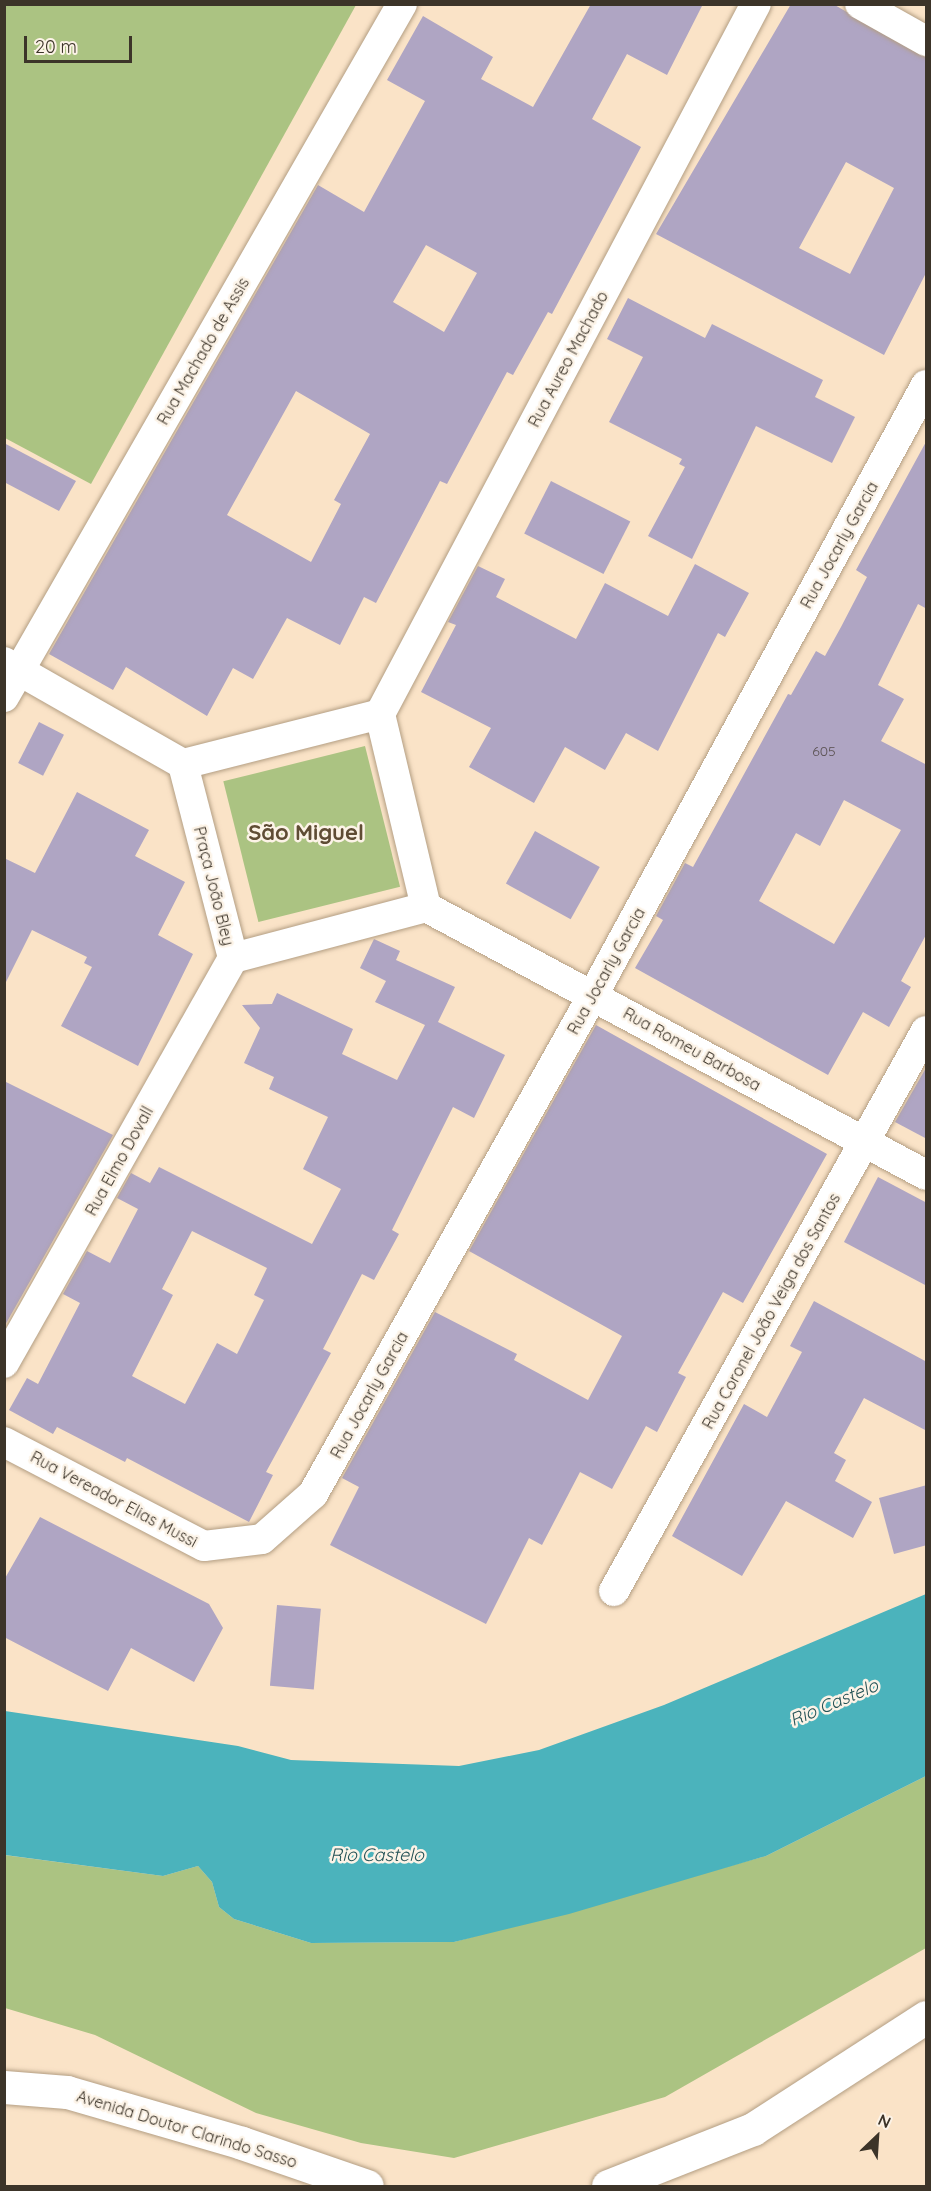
<!DOCTYPE html>
<html>
<head>
<meta charset="utf-8">
<style>
	body { margin:0 }
	#map { position:relative; width:931px; height:2191px; overflow:hidden; background:#fae3c7; font-family:Quicksand,sans-serif }
	div>[style] { position:absolute }
	.green>* { inset:0; background:#abc382; transform-origin:0 0 }
	.water>* { inset:0; background:#4bb3bc }
	.building>* { inset:0; background:#afa5c3; transform-origin:0 0 }
	.roads { filter:drop-shadow(0 0 2px #b39e83) drop-shadow(0 0 2px #b39e83) }
	.street>* { height:30px; margin:-15px; padding:0 15px; transform-origin:15px; border-radius:15px; background:#fff }
	.secondary>* { height:33px; margin:-16.5px; padding:0 16.5px; transform-origin:16.5px; border-radius:16.5px; background:#fff }
	span { translate:-50% -50%; white-space:nowrap; text-align:center; line-height:1.15; -webkit-text-stroke:5px #fcf3e7; paint-order:stroke }
	.number-label { font-size:14px; color:#595050 }
	.number-label span { -webkit-text-stroke-width:0 }
	.street-label { font-size:16px; color:#3c3429 }
	.water-label { font-size:18px; color:#245256; font-style:italic }
	.district-label { font-size:22px; color:#5f4c34; font-weight:700 }
	.frame { position:absolute; inset:0; border:6px solid #3c3429; pointer-events:none }
	.north { position:absolute; left:847px; top:2107px; width:60px; height:60px; -webkit-text-stroke:4px #fcf3e7; paint-order:stroke; rotate:25deg; font-size:16px; font-weight:700; line-height:24px; text-align:center; color:#3c3429 }
	.north::after { content:''; display:block; margin:auto; width:21px; height:27px; background:#3c3429; clip-path:polygon(50% 0,100% 100%,50% 72%,0 100%) }
	.scale { position:absolute; left:24px; top:36px; width:108px; height:27px; box-sizing:border-box; border:3px solid #3c3429; border-top:0; padding-left:8px; font-size:18px; line-height:21px; white-space:nowrap; color:#3c3429; -webkit-text-stroke:4px #fcf3e7; paint-order:stroke }
</style>
</head>
<body>
<div id="map">
	<div class="green">
		<div style="clip-path:polygon(4px 5px,356px 5px,91px 484px,5px 438px)"></div>
		<div style="left:365px;top:746px;width:145px;height:146px;rotate:76deg"></div>
		<div style="clip-path:polygon(926px 1776px,926px 1948px,665px 2097px,454px 2158px,361px 2143px,256px 2113px,95px 2035px,5px 2008px,4px 1855px,163px 1876px,198px 1866px,212px 1882px,219px 1907px,234px 1919px,311px 1943px,454px 1942px,766px 1856px)"></div>
	</div>
	<div class="water">
		<div style="clip-path:polygon(926px 1594px,926px 1776px,766px 1856px,569px 1914px,454px 1942px,311px 1943px,234px 1919px,219px 1907px,212px 1882px,198px 1866px,163px 1876px,5px 1855px,5px 1711px,238px 1746px,291px 1760px,459px 1766px,539px 1750px,664px 1705px)"></div>
	</div>
	<div class="building">
		<div style="clip-path:polygon(evenodd,591px 4px,703px 4px,667px 75px,627px 54px,592px 119px,641px 147px,552px 314px,548px 312px,513px 375px,507px 372px,447px 484px,440px 481px,376px 603px,364px 597px,340px 645px,287px 618px,253px 679px,233px 668px,207px 716px,126px 667px,113px 690px,49px 654px,318px 185px,364px 212px,425px 101px,387px 80px,423px 16px,493px 57px,481px 79px,533px 107px,591px 4px,426px 245px,477px 273px,444px 332px,393px 302px,426px 245px,591px 4px,296px 391px,370px 434px,334px 500px,341px 504px,311px 562px,227px 515px,296px 391px)"></div>
		<div style="clip-path:polygon(evenodd,791px 4px,833px 4px,927px 58px,927px 271px,884px 355px,656px 234px,791px 4px,846px 162px,894px 188px,850px 274px,799px 248px,846px 162px)"></div>
		<div style="clip-path:polygon(628px 298px,705px 338px,712px 324px,823px 380px,815px 397px,855px 417px,832px 463px,756px 426px,692px 559px,648px 536px,685px 467px,679px 464px,682px 459px,609px 422px,643px 357px,607px 339px)"></div>
		<div style="clip-path:polygon(evenodd,927px 440px,927px 609px,918px 604px,878px 685px,904px 699px,881px 741px,927px 765px,927px 933px,901px 981px,911px 987px,889px 1027px,863px 1012px,828px 1075px,635px 968px,663px 920px,656px 916px,685px 863px,693px 867px,788px 694px,791px 695px,816px 651px,825px 656px,841px 627px,867px 577px,856px 570px,927px 440px,844px 800px,901px 830px,834px 944px,759px 901px,796px 833px,820px 846px,844px 800px)"></div>
		<div style="clip-path:polygon(4px 443px,76px 481px,59px 511px,4px 482px)"></div>
		<div style="left:551px;top:481px;width:89px;height:59px;rotate:27deg"></div>
		<div style="clip-path:polygon(695px 564px,749px 593px,725px 637px,718px 633px,658px 751px,626px 733px,605px 770px,565px 747px,534px 803px,469px 767px,491px 728px,421px 692px,456px 625px,448px 622px,478px 566px,505px 579px,496px 597px,576px 639px,605px 583px,668px 616px)"></div>
		<div style="left:39px;top:722px;width:28px;height:46px;rotate:27deg"></div>
		<div style="clip-path:polygon(77px 792px,149px 830px,135px 856px,185px 882px,158px 935px,193px 954px,138px 1066px,61px 1026px,92px 967px,84px 963px,87px 957px,32px 930px,4px 986px,4px 858px,35px 873px)"></div>
		<div style="left:535px;top:831px;width:74px;height:60px;rotate:29deg"></div>
		<div style="clip-path:polygon(evenodd,374px 939px,400px 951px,396px 960px,455px 987px,438px 1022px,505px 1055px,474px 1118px,453px 1107px,392px 1230px,399px 1234px,374px 1280px,362px 1274px,323px 1349px,331px 1353px,266px 1472px,273px 1475px,249px 1522px,127px 1458px,125px 1462px,57px 1427px,53px 1434px,9px 1410px,27px 1378px,38px 1384px,80px 1303px,63px 1294px,87px 1251px,110px 1263px,138px 1209px,117px 1198px,131px 1173px,150px 1183px,159px 1167px,312px 1244px,341px 1189px,303px 1169px,328px 1117px,269px 1089px,274px 1077px,244px 1063px,260px 1028px,242px 1005px,272px 1004px,277px 993px,353px 1029px,342px 1054px,397px 1080px,425px 1025px,375px 1002px,386px 981px,360px 968px,374px 939px,192px 1231px,267px 1268px,254px 1295px,264px 1300px,237px 1354px,217px 1343px,185px 1404px,132px 1376px,173px 1295px,162px 1289px,192px 1231px)"></div>
		<div style="clip-path:polygon(596px 1025px,827px 1154px,743px 1303px,723px 1292px,678px 1373px,686px 1377px,657px 1432px,646px 1426px,612px 1489px,580px 1472px,542px 1545px,529px 1538px,486px 1624px,330px 1545px,359px 1487px,342px 1478px,435px 1312px,517px 1354px,514px 1360px,588px 1400px,622px 1336px,469px 1251px)"></div>
		<div style="clip-path:polygon(927px 1066px,927px 1139px,895px 1122px)"></div>
		<div style="clip-path:polygon(4px 1081px,113px 1135px,4px 1327px)"></div>
		<div style="clip-path:polygon(878px 1177px,927px 1203px,927px 1286px,844px 1242px)"></div>
		<div style="clip-path:polygon(814px 1301px,927px 1362px,927px 1431px,864px 1398px,834px 1453px,846px 1460px,835px 1481px,872px 1502px,853px 1538px,786px 1501px,742px 1576px,672px 1536px,744px 1404px,767px 1417px,802px 1352px,790px 1346px)"></div>
		<div style="clip-path:polygon(927px 1485px,927px 1545px,894px 1554px,879px 1498px)"></div>
		<div style="clip-path:polygon(40px 1517px,209px 1604px,223px 1628px,194px 1682px,131px 1648px,108px 1691px,4px 1637px,4px 1580px)"></div>
		<div style="left:277px;top:1605px;width:44px;height:81px;rotate:5deg"></div>
	</div>
	<div class="roads">
		<div class="street">
			<div style="left:860px;top:4px;width:76px;rotate:29.3deg"></div>
			<div style="left:4px;top:662px;width:206px;rotate:29.7deg"></div>
			<div style="left:4px;top:697px;width:799px;rotate:-60.13deg"></div>
			<div style="left:380px;top:714px;width:803px;rotate:-62.1deg"></div>
			<div style="left:380px;top:714px;width:198px;rotate:76.6deg"></div>
			<div style="left:426px;top:907px;width:200px;rotate:165.2deg"></div>
			<div style="left:233px;top:958px;width:200px;rotate:-104.5deg"></div>
			<div style="left:183px;top:764px;width:203px;rotate:-14.2deg"></div>
			<div style="left:426px;top:907px;width:567px;rotate:28.19deg"></div>
			<div style="left:4px;top:1363px;width:465px;rotate:-60.5deg"></div>
			<div style="left:4px;top:1442px;width:225px;rotate:27.5deg"></div>
			<div style="left:204px;top:1546px;width:58px;rotate:-6.9deg"></div>
			<div style="left:262px;top:1539px;width:68px;rotate:-41.4deg"></div>
			<div style="left:313px;top:1494px;width:572px;rotate:-60.7deg"></div>
			<div style="left:593px;top:995px;width:695px;rotate:-61.37deg"></div>
			<div style="left:614px;top:1591px;width:641px;rotate:-60.88deg"></div>
		</div>
		<div class="secondary">
			<div style="left:4px;top:2087px;width:63px;rotate:4.5deg"></div>
			<div style="left:67px;top:2092px;width:182px;rotate:16.2deg"></div>
			<div style="left:242px;top:2143px;width:132px;rotate:19deg"></div>
			<div style="left:608px;top:2186px;width:156px;rotate:-21.5deg"></div>
			<div style="left:753px;top:2129px;width:206px;rotate:-32.9deg"></div>
		</div>
	</div>
	<div class="number-label">
		<span style="left:824px;top:751px">605</span>
	</div>
	<div class="street-label">
		<span style="left:203px;top:351px;rotate:-60deg">Rua Machado de Assis</span>
		<span style="left:568px;top:359px;rotate:-62deg">Rua Aureo Machado</span>
		<span style="left:839px;top:545px;rotate:-61deg">Rua Jocarly Garcia</span>
		<span style="left:214px;top:886px;rotate:76deg">Praça João Bley</span>
		<span style="left:606px;top:971px;rotate:-61deg">Rua Jocarly Garcia</span>
		<span style="left:692px;top:1049px;rotate:29deg">Rua Romeu Barbosa</span>
		<span style="left:119px;top:1161px;rotate:-61deg">Rua Elmo Dovall</span>
		<span style="left:771px;top:1311px;rotate:-61deg">Rua Coronel João Veiga dos Santos</span>
		<span style="left:369px;top:1395px;rotate:-61deg">Rua Jocarly Garcia</span>
		<span style="left:114px;top:1499px;rotate:28deg">Rua Vereador Elias Mussi</span>
		<span style="left:187px;top:2129px;rotate:17deg">Avenida Doutor Clarindo Sasso</span>
	</div>
	<div class="water-label">
		<span style="left:834px;top:1703px;rotate:-23deg">Rio Castelo</span>
		<span style="left:377px;top:1855px">Rio Castelo</span>
	</div>
	<div class="district-label">
		<span style="left:306px;top:833px">São Miguel</span>
	</div>
	<div class="frame"></div>
	<div class="north">N</div>
	<div class="scale">20 m</div>
</div>
</body>
</html>
